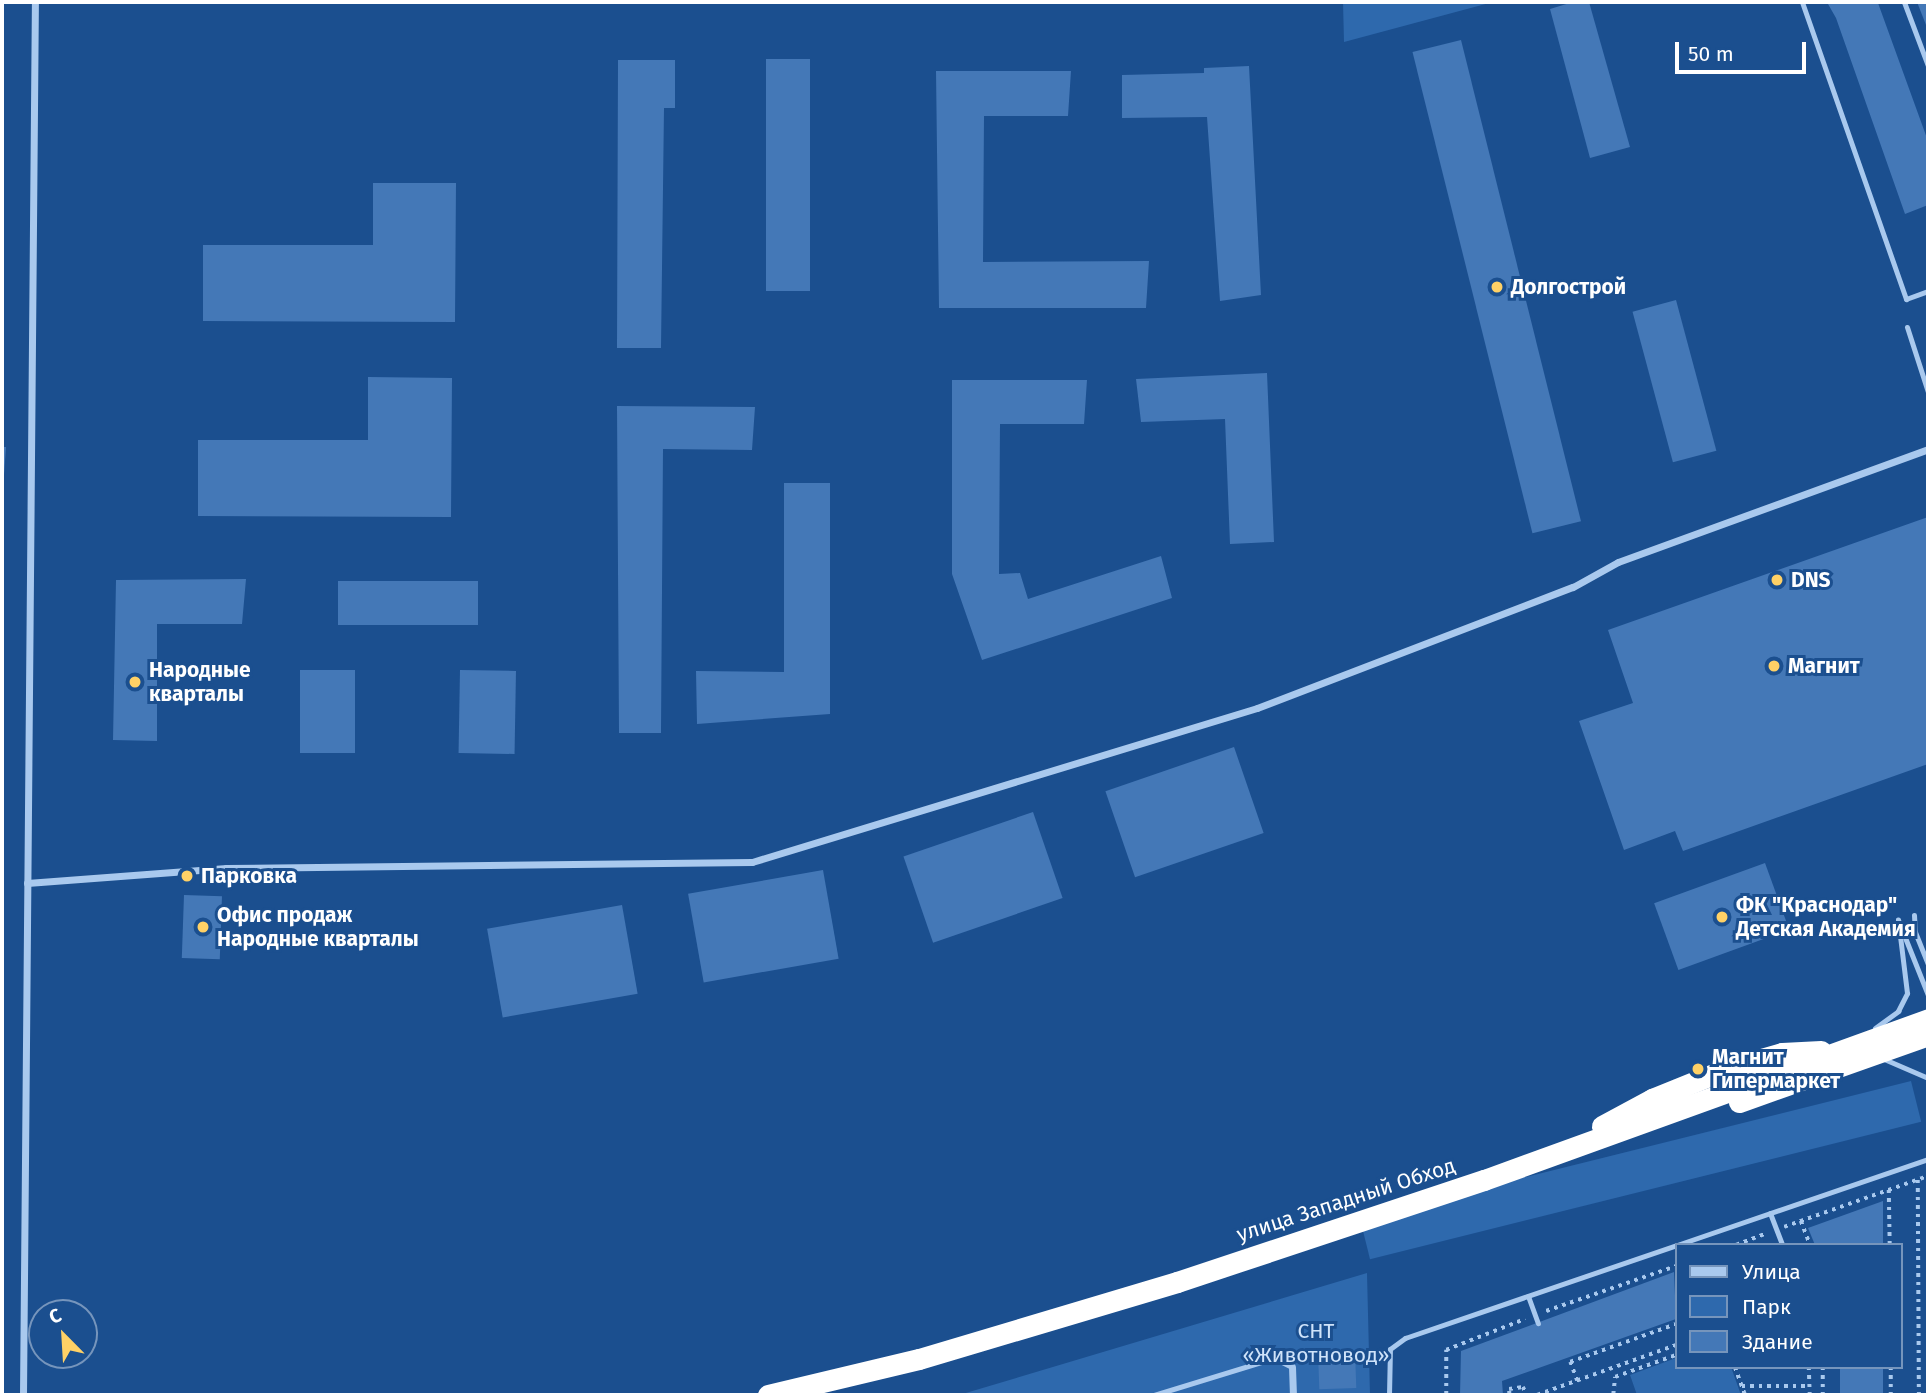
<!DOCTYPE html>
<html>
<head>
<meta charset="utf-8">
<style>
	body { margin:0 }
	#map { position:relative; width:1930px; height:1397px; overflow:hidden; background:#1b4f8f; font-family:"Fira Sans",sans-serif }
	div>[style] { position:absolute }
	.green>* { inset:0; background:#2e69ad; transform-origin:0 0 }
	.building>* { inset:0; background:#4478b7; transform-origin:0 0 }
	.path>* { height:3.5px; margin-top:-1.75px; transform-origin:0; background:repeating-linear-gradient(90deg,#a9c9ee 0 3.5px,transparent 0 8.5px) }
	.lane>* { height:5px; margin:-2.5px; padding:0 2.5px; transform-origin:2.5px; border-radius:2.5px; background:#a9c9ee }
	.street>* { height:7px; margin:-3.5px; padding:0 3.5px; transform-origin:3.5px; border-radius:3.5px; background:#a9c9ee }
	.highway>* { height:21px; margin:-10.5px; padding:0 10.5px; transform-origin:10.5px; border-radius:10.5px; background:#fff }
	.dots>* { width:19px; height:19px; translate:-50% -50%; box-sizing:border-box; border:4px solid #1b4f8f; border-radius:50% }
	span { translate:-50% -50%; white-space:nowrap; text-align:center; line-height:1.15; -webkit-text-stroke:6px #1b4f8f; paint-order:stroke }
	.poi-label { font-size:21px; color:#fff; font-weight:700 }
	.left { translate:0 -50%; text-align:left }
	.street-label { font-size:21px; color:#fff }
	.park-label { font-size:21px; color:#cfe3fa }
	.frame { position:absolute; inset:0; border:4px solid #fff; pointer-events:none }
	.legend { position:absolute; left:1675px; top:1243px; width:228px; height:126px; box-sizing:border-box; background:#1b4f8f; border:2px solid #7695bc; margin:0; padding:9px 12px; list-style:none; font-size:21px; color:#fff }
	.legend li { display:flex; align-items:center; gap:14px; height:35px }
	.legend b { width:35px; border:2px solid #7695bc }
	.north { position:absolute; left:28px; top:1299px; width:70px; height:70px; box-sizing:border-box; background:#1b4f8f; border:2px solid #7695bc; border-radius:50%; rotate:336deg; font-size:19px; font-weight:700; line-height:28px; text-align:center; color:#fff }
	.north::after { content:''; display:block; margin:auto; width:24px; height:32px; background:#ffd166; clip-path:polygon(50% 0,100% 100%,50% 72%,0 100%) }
	.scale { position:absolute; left:1675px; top:42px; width:131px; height:32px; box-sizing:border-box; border:4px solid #fff; border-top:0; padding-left:9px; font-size:21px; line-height:24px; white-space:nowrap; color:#fff; -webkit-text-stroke:5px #1b4f8f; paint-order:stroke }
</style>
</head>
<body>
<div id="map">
	<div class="green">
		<div style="clip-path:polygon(1343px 2px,1493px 2px,1344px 42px)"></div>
		<div style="left:1911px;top:1081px;width:42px;height:568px;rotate:76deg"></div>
		<div style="clip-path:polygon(1367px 1273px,1370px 1395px,959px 1395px,986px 1387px)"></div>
		<div style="clip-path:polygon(1676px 1358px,1676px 1367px,1731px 1367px,1741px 1395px,1637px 1395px,1630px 1375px)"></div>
	</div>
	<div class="building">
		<div style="clip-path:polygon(1573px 2px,1589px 2px,1630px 147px,1590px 158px,1550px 9px)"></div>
		<div style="clip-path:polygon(1835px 2px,1878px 3px,1928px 141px,1928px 205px,1905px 214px,1836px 18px,1828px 4px)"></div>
		<div style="clip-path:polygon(1917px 2px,1928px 2px,1928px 30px)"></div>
		<div style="left:1461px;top:40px;width:496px;height:50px;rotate:76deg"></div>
		<div style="left:766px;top:59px;width:44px;height:232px"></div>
		<div style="clip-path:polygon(618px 60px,675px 60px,675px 108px,664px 108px,661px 348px,617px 348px)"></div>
		<div style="clip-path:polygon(1249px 66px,1261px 295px,1220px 301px,1207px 117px,1122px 118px,1122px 75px,1204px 73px,1204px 68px)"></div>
		<div style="clip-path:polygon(936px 71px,1071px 71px,1068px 116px,984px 116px,983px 262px,1149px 261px,1146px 308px,939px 308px)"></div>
		<div style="clip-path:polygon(373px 183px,456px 183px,455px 322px,203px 321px,203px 245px,373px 245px)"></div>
		<div style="left:1676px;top:300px;width:156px;height:45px;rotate:75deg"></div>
		<div style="clip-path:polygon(1267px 373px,1274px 542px,1230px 544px,1225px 419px,1141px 422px,1136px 379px)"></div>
		<div style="clip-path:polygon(368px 377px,452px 378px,451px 517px,198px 516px,198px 440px,368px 440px)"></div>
		<div style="clip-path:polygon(952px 380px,1087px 380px,1084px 424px,1000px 424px,999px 574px,1020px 573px,1028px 599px,1161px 556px,1172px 598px,982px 660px,952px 574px)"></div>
		<div style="clip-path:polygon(617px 406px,755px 407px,752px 450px,663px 449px,661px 733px,619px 733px)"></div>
		<div style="clip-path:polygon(2px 447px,6px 447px,4px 475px,2px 475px)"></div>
		<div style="clip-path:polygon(784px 483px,830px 483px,830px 714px,697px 724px,696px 671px,784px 672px)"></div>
		<div style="clip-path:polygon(1928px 517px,1928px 764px,1683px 851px,1675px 831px,1624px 850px,1579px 721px,1633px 703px,1608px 630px)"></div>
		<div style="clip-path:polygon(246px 579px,242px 624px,157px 624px,157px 741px,113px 740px,116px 580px)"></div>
		<div style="left:338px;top:581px;width:140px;height:44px"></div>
		<div style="left:300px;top:670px;width:55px;height:83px"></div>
		<div style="left:460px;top:670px;width:56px;height:83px;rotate:1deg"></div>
		<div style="left:1234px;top:747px;width:91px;height:136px;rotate:71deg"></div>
		<div style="left:1033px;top:812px;width:91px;height:137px;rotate:71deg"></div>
		<div style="left:1765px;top:863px;width:71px;height:118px;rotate:70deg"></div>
		<div style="left:823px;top:870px;width:90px;height:137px;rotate:80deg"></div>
		<div style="left:184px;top:895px;width:38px;height:63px;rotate:2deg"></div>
		<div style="left:622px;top:905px;width:90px;height:137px;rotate:80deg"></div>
		<div style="clip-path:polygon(1883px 1201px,1883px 1245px,1815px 1245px,1808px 1228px)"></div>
		<div style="clip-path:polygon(1674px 1272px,1676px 1319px,1502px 1381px,1503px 1395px,1460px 1395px,1461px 1351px)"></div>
		<div style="left:1355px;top:1351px;width:37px;height:37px;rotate:88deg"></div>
		<div style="left:1840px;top:1367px;width:43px;height:28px"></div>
	</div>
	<div class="path">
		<div style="left:1918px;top:1180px;width:215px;rotate:89.7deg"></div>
		<div style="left:1889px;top:1190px;width:55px;rotate:89deg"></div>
		<div style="left:1801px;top:1221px;width:26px;rotate:69deg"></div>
		<div style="left:1784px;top:1227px;width:153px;rotate:-19.5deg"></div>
		<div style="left:1736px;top:1245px;width:33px;rotate:-21deg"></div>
		<div style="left:1546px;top:1311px;width:138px;rotate:-19.1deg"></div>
		<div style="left:1735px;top:1367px;width:30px;rotate:70deg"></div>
		<div style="left:1809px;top:1367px;width:28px;rotate:88deg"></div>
		<div style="left:1823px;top:1367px;width:28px;rotate:90deg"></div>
		<div style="left:1891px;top:1367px;width:28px;rotate:90deg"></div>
		<div style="left:1577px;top:1381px;width:20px;rotate:-110deg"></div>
		<div style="left:1570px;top:1362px;width:113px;rotate:-19.7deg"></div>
		<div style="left:1742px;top:1386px;width:68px"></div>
		<div style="left:1446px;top:1395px;width:45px;rotate:-90deg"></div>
		<div style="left:1446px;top:1350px;width:85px;rotate:-21.4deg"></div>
		<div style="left:1509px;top:1395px;width:6px;rotate:-90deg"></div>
		<div style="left:1509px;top:1389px;width:14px;rotate:-8deg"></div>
		<div style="left:1523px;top:1387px;width:9px;rotate:63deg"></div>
		<div style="left:1537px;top:1395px;width:148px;rotate:-19.8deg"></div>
		<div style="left:1613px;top:1395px;width:18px;rotate:-84deg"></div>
		<div style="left:1615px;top:1377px;width:65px;rotate:-19.8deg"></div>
	</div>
	<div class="lane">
		<div style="left:1802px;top:2px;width:315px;rotate:70.7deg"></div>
		<div style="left:1906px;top:299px;width:23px;rotate:-20deg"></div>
		<div style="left:1904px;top:2px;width:68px;rotate:69.4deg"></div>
		<div style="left:1907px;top:327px;width:68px;rotate:72.1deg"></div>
		<div style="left:1914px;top:915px;width:17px;rotate:87deg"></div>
		<div style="left:1915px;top:932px;width:35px;rotate:68deg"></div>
		<div style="left:1898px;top:920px;width:81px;rotate:68.2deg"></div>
		<div style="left:1875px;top:1028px;width:29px;rotate:-36deg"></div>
		<div style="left:1898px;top:1011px;width:20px;rotate:-63deg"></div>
		<div style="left:1907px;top:993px;width:74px;rotate:-97deg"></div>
		<div style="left:1884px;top:1059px;width:48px;rotate:23.4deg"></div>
		<div style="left:1770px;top:1213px;width:34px;rotate:69deg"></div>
		<div style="left:1677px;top:1245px;width:265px;rotate:-18.9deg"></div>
		<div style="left:1528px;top:1296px;width:29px;rotate:70deg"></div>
		<div style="left:1154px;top:1395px;width:126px;rotate:-17.1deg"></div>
		<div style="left:1274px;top:1358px;width:20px;rotate:27deg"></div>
		<div style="left:1389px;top:1395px;width:46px;rotate:-88.8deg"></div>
		<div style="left:1390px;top:1349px;width:19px;rotate:-36deg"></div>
		<div style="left:1405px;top:1338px;width:287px;rotate:-18.9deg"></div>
	</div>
	<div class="street">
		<div style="left:27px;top:883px;width:200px;rotate:-4.3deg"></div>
		<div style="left:226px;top:868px;width:526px;rotate:-0.65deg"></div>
		<div style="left:752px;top:862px;width:528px;rotate:-16.96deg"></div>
		<div style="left:1257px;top:708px;width:338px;rotate:-21deg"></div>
		<div style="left:1573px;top:587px;width:51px;rotate:-29.1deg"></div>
		<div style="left:1618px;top:562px;width:330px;rotate:-20deg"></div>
		<div style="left:1292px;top:1367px;width:28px;rotate:88deg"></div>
		<div style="left:23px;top:1395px;width:1393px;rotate:-89.51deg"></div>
	</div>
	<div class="highway">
		<div style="left:1739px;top:1102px;width:201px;rotate:-19.5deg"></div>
		<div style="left:1602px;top:1126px;width:57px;rotate:-28.4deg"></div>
		<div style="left:1652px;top:1099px;width:80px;rotate:-22.1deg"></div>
		<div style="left:1726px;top:1069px;width:58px;rotate:-15.9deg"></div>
		<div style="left:1782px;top:1053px;width:39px;rotate:-3deg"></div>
		<div style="left:768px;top:1395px;width:155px;rotate:-13.4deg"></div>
		<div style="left:919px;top:1359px;width:269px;rotate:-16.6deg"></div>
		<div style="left:1177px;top:1282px;width:324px;rotate:-18.4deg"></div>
		<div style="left:1484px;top:1180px;width:472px;rotate:-19.9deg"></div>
	</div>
	<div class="dots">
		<div style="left:1497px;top:287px;background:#ffd166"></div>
		<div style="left:1777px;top:580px;background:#ffd166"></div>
		<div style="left:1774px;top:666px;background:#ffd166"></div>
		<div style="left:135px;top:682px;background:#ffd166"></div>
		<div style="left:187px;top:876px;background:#ffd166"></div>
		<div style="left:1722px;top:917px;background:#ffd166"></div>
		<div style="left:203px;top:927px;background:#ffd166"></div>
		<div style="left:1698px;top:1069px;background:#ffd166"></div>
	</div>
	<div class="poi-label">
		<span class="left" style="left:1511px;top:287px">Долгострой</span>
		<span class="left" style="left:1791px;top:580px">DNS</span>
		<span class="left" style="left:1788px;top:666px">Магнит</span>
		<span class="left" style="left:149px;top:682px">Народные<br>кварталы</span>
		<span class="left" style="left:201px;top:876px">Парковка</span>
		<span class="left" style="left:1736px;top:917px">ФК "Краснодар"<br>Детская Академия</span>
		<span class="left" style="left:217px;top:927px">Офис продаж<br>Народные кварталы</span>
		<span class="left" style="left:1712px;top:1069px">Магнит<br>Гипермаркет</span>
	</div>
	<div class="street-label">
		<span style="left:1346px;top:1200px;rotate:-18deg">улица Западный Обход</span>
	</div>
	<div class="park-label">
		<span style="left:1316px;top:1343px">СНТ<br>«Животновод»</span>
	</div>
	<div class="frame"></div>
	<ul class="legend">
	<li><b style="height:9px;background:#a9c9ee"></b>Улица</li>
	<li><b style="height:19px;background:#2e69ad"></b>Парк</li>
	<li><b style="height:19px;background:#4478b7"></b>Здание</li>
	</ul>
	<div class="north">С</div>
	<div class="scale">50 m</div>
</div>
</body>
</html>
